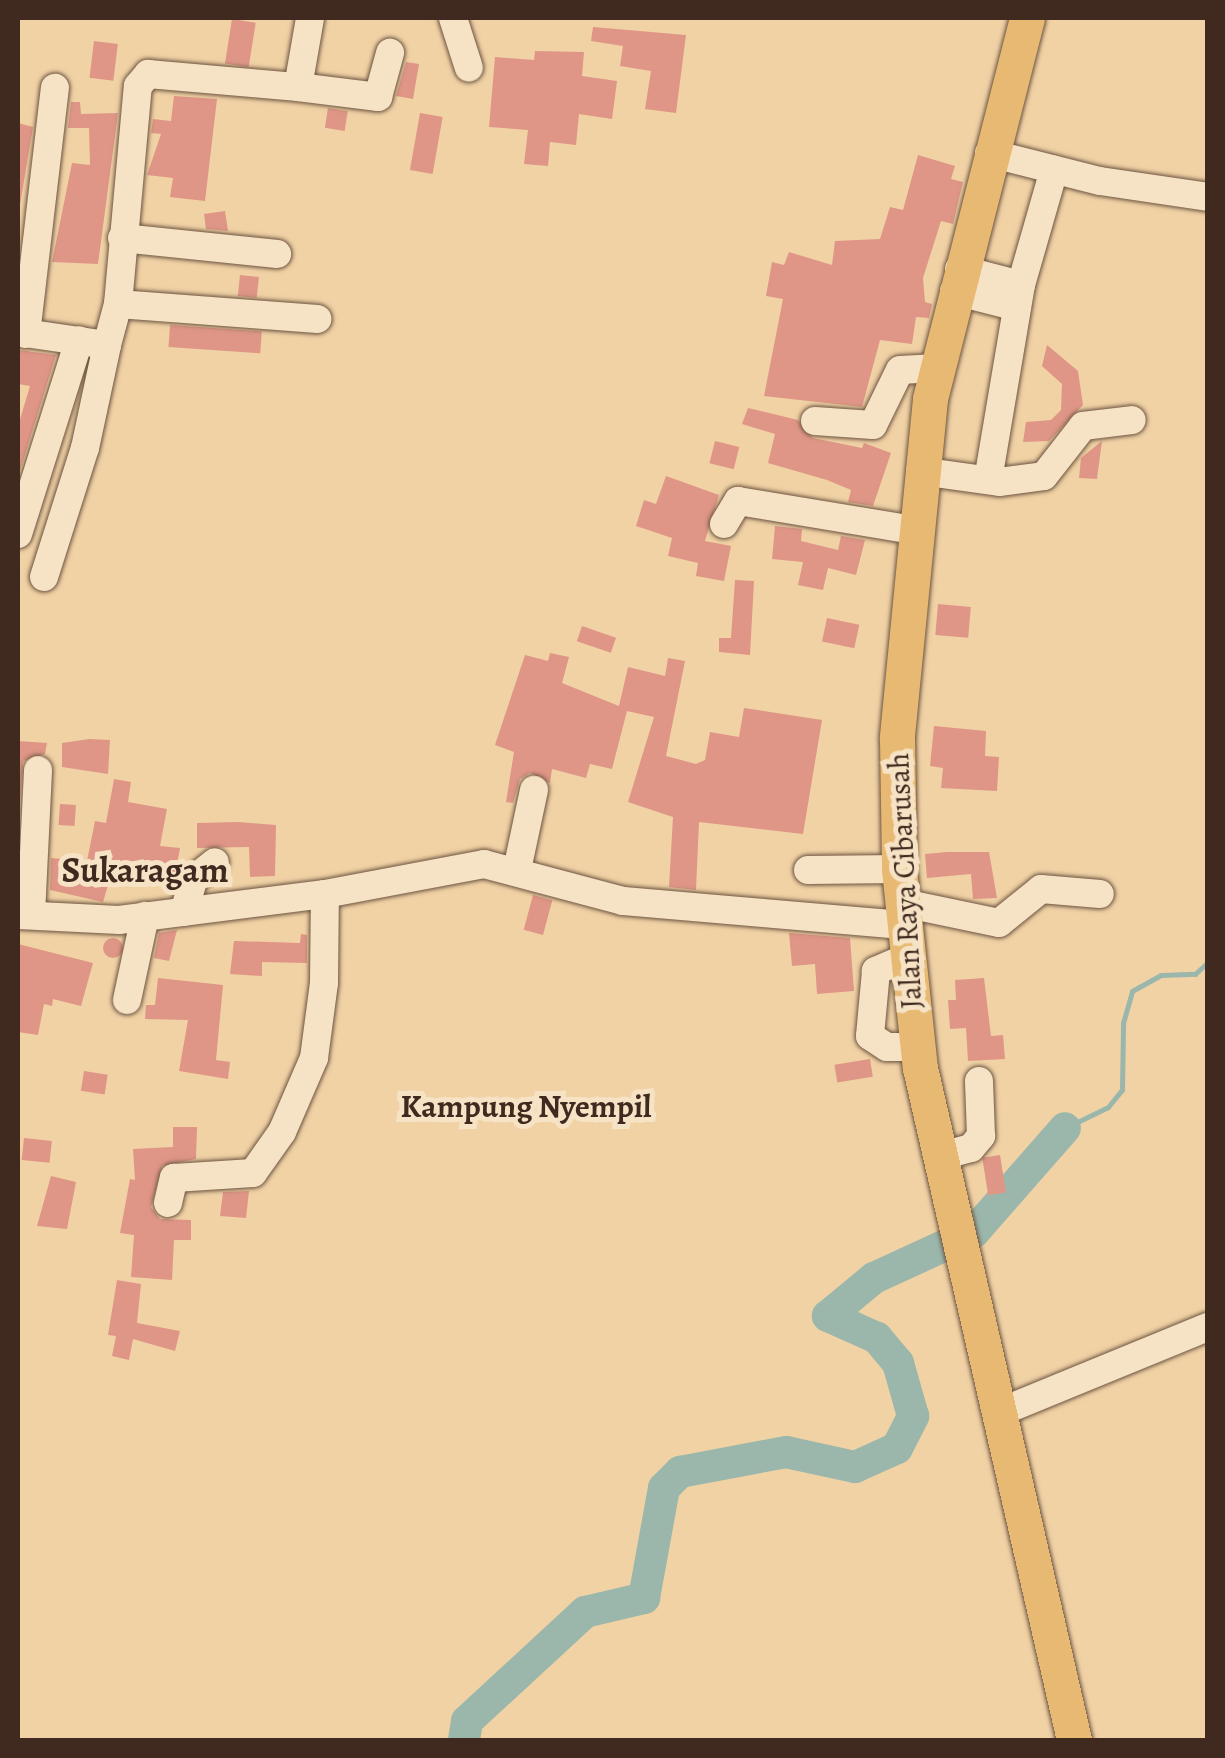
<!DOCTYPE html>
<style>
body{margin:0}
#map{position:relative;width:1225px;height:1758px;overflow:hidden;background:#f1d2a5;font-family:Alegreya,serif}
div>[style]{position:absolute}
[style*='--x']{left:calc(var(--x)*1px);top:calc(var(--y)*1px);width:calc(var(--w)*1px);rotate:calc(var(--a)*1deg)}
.stream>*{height:5px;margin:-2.5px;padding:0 2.5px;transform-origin:2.5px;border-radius:2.5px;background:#9bb7ab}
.river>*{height:32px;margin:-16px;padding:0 16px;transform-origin:16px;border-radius:16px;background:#9bb7ab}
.building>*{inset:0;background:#df9686;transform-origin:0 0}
.round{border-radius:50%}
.roads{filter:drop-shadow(0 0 2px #6c5441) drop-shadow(0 0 2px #6c5441)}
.minor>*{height:28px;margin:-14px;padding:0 14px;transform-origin:14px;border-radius:14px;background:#f6e2c4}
.major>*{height:35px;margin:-17.5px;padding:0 17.5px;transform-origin:17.5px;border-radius:17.5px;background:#e8b972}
span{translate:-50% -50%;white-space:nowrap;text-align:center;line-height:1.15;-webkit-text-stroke:10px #f6e2c4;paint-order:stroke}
.street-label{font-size:30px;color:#402a20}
.neighbourhood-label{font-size:32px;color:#402a20;font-weight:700}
.quarter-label{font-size:35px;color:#402a20;font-weight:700}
.frame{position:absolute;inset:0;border:20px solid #402a20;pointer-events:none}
</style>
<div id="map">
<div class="stream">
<div style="--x:1208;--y:892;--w:37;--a:90"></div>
<div style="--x:1065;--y:1128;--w:48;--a:-26"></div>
<div style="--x:1108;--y:1107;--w:22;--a:-51"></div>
<div style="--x:1122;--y:1090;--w:67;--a:-89.1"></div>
<div style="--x:1123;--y:1023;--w:33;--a:-74"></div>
<div style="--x:1132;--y:991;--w:33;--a:-29"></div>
<div style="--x:1161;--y:975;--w:34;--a:-2"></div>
<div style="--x:1195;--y:974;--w:18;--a:-43"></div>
</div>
<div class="river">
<div style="--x:464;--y:1740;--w:19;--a:-81"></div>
<div style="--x:467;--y:1721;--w:161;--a:-42.7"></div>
<div style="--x:585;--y:1612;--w:61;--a:-13.3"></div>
<div style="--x:644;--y:1598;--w:112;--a:-79.7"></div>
<div style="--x:664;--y:1488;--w:23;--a:-45"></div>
<div style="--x:680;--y:1472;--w:108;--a:-10.7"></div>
<div style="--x:786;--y:1452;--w:71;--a:12.3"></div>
<div style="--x:855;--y:1467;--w:46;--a:-24.3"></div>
<div style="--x:897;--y:1448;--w:36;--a:-63"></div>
<div style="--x:913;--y:1416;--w:55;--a:-105.8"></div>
<div style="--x:898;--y:1363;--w:33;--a:-130"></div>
<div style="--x:877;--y:1338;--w:54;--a:-155.8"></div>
<div style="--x:828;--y:1316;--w:60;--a:-39.6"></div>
<div style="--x:874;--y:1278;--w:110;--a:-24.7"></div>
<div style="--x:974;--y:1232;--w:138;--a:-48.8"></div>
</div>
<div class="building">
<div style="left:232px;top:19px;width:24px;height:45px;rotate:9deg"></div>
<div style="clip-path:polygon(593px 27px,686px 35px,676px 113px,645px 109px,651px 71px,620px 66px,623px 46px,591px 41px)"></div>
<div style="left:94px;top:41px;width:24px;height:37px;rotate:7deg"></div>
<div style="clip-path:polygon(535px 51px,584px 52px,582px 76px,617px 81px,612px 119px,579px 114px,576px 145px,550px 142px,548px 166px,524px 164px,528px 130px,489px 127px,495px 57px,534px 60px)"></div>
<div style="clip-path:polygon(406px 62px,419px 64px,413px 99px,396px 96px)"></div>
<div style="clip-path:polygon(174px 96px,217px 99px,205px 201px,170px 197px,173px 178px,147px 175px,161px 134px,151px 133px,153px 119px,171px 121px)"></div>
<div style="clip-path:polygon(71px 102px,80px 102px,81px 114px,118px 113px,98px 264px,52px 262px,72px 163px,90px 165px,89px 128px,68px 128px)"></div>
<div style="left:328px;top:108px;width:20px;height:20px;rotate:9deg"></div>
<div style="left:420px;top:113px;width:23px;height:58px;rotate:10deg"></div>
<div style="clip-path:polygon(18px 123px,33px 127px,20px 205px,18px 204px)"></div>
<div style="clip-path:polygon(918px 155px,955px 166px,951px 179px,963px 182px,953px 224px,941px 221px,923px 278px,925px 302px,932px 304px,929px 318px,916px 317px,912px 344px,880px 340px,862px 407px,764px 396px,783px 299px,766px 296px,772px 262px,784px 265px,789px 252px,832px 265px,835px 241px,880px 239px,890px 207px,903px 210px)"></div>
<div style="clip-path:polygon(225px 211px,228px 231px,206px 229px,204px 214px)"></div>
<div style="left:240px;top:275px;width:19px;height:21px;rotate:6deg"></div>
<div style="left:170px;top:325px;width:92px;height:22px;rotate:4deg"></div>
<div style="clip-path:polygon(1047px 345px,1078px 371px,1083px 405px,1049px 441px,1023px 442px,1026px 422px,1051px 420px,1061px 410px,1062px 384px,1042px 366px)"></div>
<div style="clip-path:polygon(18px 350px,56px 355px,18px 477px,18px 426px,30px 386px,18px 384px)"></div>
<div style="clip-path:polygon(748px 408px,798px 420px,813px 438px,862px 448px,864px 443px,891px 453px,873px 506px,848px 502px,851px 490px,827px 480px,768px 463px,775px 434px,742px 424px)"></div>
<div style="left:715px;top:441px;width:25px;height:23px;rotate:14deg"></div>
<div style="clip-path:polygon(1102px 441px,1097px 479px,1079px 478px,1081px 458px)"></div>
<div style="clip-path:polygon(666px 476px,719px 495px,705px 541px,731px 546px,724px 581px,696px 576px,698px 563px,668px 556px,672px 538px,636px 526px,644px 500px,656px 504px)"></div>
<div style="clip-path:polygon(775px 526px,802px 529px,801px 541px,838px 550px,841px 536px,865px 540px,856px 575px,828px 568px,823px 590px,798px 585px,803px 562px,772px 559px)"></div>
<div style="clip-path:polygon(735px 580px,754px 581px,750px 655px,719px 652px,719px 638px,731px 638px)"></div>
<div style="left:938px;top:604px;width:33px;height:31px;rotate:5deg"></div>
<div style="left:827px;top:618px;width:33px;height:24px;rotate:12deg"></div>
<div style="left:582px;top:626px;width:36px;height:16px;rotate:19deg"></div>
<div style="clip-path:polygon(550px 653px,569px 657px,562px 683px,619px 706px,628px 667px,665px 676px,668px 658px,685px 661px,666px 756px,696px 764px,705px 760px,710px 732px,739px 737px,744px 708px,822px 720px,803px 834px,699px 822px,696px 890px,669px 887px,673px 817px,628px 802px,654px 717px,627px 711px,612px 769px,590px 764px,586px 778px,552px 769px,550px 783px,530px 773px,520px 779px,513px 803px,506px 802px,514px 752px,495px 745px,525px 655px,548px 661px)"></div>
<div style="clip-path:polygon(934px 726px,986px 731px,985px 756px,999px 757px,997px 791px,941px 788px,943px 768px,930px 766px)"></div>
<div style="clip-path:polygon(89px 739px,110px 740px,108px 774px,62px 767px,62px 743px)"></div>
<div style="clip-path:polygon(18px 741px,47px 743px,45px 754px,23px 761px,18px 831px)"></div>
<div style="clip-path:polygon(114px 779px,131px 782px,128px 802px,167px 809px,160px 846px,180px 848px,173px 886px,111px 875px,103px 902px,50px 890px,51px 858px,87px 861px,95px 821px,106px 823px)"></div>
<div style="left:60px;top:804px;width:16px;height:21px;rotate:4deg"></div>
<div style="clip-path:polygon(238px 822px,276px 825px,275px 876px,250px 877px,249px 847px,197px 848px,197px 823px)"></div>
<div style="clip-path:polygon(947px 852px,989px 852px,997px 898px,973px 899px,971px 874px,927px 878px,925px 854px)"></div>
<div style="left:533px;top:895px;width:20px;height:36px;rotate:15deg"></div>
<div style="clip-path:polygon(177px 930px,169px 961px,154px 958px,159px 933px)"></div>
<div style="clip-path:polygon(789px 933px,850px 938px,854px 991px,817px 994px,815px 964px,792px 966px)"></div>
<div style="clip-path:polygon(301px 934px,307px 935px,307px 963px,262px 962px,262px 976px,230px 974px,234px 941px,300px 943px)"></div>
<div class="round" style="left:103px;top:938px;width:20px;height:20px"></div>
<div style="clip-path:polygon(18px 944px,93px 963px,81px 1006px,53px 999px,52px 1006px,44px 1004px,38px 1035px,18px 1032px)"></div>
<div style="clip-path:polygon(158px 978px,223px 985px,216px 1060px,230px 1062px,228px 1079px,179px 1071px,188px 1020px,145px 1019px,146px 1005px,155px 1005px)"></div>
<div style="clip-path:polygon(984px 978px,991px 1036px,1003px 1035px,1005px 1059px,968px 1061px,966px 1028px,950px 1029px,948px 1000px,956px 1000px,955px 980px)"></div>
<div style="left:870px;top:1059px;width:18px;height:36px;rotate:81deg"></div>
<div style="left:84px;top:1071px;width:24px;height:20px;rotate:9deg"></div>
<div style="clip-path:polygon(173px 1127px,197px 1127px,196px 1159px,162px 1166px,151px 1207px,160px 1219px,191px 1220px,191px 1240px,174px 1240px,172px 1280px,131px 1277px,134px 1235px,120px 1233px,130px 1179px,135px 1180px,133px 1149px,173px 1147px)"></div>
<div style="left:24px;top:1138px;width:28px;height:22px;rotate:6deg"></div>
<div style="left:1000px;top:1155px;width:38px;height:18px;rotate:81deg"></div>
<div style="clip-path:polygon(51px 1176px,76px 1182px,67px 1229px,37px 1226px)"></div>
<div style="clip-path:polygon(249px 1191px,246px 1218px,220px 1216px,223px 1192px)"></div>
<div style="clip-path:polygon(117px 1280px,141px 1284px,137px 1323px,180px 1331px,175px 1351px,133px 1339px,129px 1360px,112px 1356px,116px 1336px,108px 1335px)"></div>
</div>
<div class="roads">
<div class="minor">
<div style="--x:453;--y:18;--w:52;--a:72.3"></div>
<div style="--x:298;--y:87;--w:81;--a:7.1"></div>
<div style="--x:378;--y:97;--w:46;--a:-74.7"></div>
<div style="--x:989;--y:153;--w:114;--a:14.2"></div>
<div style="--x:1100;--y:181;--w:109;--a:8.4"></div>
<div style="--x:122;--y:238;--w:156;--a:5.9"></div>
<div style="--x:959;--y:269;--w:64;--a:14.5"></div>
<div style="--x:954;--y:291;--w:65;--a:14.3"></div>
<div style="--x:118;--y:304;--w:200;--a:4.3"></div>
<div style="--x:18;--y:332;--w:90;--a:8.3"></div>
<div style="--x:107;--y:345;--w:42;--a:-75"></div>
<div style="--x:118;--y:304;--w:219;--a:-84.8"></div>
<div style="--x:138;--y:86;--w:16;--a:-50"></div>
<div style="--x:148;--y:74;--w:151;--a:5"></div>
<div style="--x:298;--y:87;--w:70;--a:-80.1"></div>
<div style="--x:26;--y:334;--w:248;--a:-83.3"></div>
<div style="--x:815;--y:421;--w:58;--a:3.9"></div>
<div style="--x:873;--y:425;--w:61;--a:-63.9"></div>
<div style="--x:900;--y:370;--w:37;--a:-3"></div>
<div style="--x:920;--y:471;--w:80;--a:7.9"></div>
<div style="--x:999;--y:482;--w:45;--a:-7.6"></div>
<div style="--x:1044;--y:476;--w:63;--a:-52"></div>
<div style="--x:1083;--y:426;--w:49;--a:-7"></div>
<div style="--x:988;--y:480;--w:198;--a:-80.4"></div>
<div style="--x:1021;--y:285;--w:120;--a:-74"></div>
<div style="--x:724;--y:524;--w:27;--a:-59"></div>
<div style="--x:738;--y:501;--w:177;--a:9.4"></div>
<div style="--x:18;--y:534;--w:203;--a:-72.5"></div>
<div style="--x:44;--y:577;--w:135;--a:-72.4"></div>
<div style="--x:85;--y:448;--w:105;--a:-77.9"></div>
<div style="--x:517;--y:870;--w:82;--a:-78"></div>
<div style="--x:808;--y:870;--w:91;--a:-0.6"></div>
<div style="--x:903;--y:903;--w:98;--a:11.8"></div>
<div style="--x:999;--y:923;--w:54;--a:-39"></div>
<div style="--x:1041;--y:889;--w:59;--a:4.8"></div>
<div style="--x:184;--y:912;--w:33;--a:-74"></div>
<div style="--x:193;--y:880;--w:28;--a:-39"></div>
<div style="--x:31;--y:914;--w:144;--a:-87.2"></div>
<div style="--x:18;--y:915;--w:101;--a:2.8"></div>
<div style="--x:119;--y:920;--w:208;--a:-7.2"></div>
<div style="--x:325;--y:894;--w:162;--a:-10.7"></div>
<div style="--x:484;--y:864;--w:144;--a:14.9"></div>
<div style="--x:623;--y:901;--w:281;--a:4.9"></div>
<div style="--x:906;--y:958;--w:33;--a:157"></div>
<div style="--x:876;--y:971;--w:65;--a:95.3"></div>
<div style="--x:870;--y:1036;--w:20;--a:33"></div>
<div style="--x:887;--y:1047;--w:29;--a:0"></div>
<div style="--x:127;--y:1000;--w:86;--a:-77.9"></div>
<div style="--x:941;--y:1156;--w:31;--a:-15"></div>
<div style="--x:971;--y:1148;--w:16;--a:-50"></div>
<div style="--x:981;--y:1136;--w:55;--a:-92.1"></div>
<div style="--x:168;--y:1203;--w:26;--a:-77"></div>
<div style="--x:174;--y:1178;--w:79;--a:-3.6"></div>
<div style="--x:253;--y:1173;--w:50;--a:-54.7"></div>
<div style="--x:282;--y:1132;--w:81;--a:-66.6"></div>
<div style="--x:314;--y:1058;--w:76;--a:-82.4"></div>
<div style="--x:324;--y:983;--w:89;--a:-89.4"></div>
<div style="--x:998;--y:1413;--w:227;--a:-22.3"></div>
</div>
<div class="major">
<div style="--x:1027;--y:18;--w:393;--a:104.3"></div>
<div style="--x:930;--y:399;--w:341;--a:95.6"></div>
<div style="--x:897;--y:738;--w:131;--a:89.1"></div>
<div style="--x:899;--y:869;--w:200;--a:84"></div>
<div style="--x:920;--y:1068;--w:689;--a:77.09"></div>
</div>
</div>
<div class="street-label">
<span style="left:905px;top:881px;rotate:-93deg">Jalan Raya Cibarusah</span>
</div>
<div class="neighbourhood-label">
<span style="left:526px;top:1106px">Kampung Nyempil</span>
</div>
<div class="quarter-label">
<span style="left:145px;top:870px">Sukaragam</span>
</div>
<div class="frame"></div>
</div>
